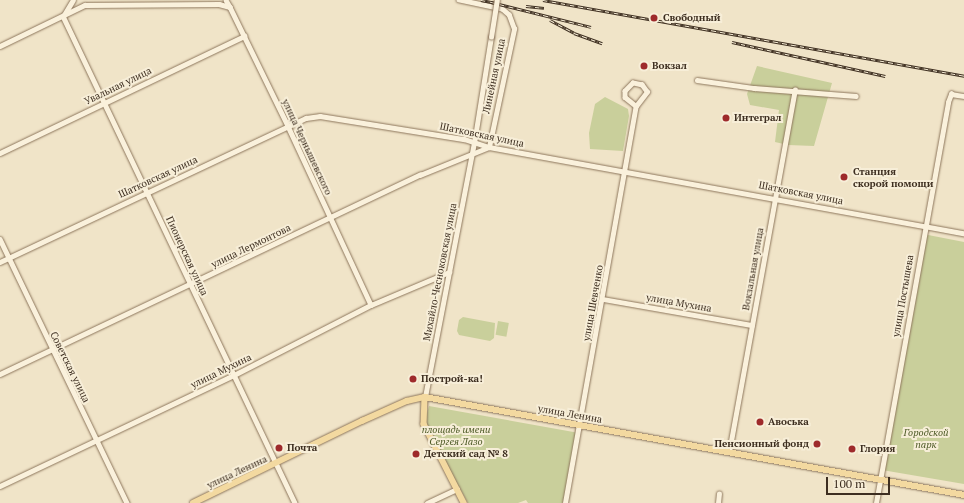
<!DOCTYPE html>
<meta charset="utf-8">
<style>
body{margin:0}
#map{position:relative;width:964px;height:503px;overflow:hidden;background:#f0e4c8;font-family:"PT Serif",serif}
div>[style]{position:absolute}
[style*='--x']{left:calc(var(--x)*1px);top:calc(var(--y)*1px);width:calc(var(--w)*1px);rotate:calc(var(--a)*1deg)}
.green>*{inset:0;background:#c9cf9b;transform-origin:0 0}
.roads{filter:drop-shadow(0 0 1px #8d765c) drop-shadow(0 0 1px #8d765c)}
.minor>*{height:4.5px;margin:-2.25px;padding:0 2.25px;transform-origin:2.25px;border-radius:2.25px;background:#faf1dc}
.major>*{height:5.5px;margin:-2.75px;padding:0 2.75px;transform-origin:2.75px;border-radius:2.75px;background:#f3d9a0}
.rail>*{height:3px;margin-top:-1.5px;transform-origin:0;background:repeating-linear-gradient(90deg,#f7eed8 0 4.5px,#3d2e20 0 9px);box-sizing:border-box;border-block:1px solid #3d2e20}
.bridges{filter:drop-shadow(0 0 1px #8d765c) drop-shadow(0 0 1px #8d765c)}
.minor-bridge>*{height:4.5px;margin:-2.25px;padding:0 2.25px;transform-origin:2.25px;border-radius:2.25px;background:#faf1dc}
.dots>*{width:11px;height:11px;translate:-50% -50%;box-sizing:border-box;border:2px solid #f7eed8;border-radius:50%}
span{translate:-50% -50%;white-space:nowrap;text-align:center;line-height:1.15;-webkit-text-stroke:4px #f7eed8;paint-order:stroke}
.poi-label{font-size:10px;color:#3d2e20;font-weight:700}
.left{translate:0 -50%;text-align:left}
.right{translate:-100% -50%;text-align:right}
.street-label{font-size:10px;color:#3d2e20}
.park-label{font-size:10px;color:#4d5a26;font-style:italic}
.scale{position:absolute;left:826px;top:477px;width:64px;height:18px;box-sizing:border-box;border:2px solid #3d2e20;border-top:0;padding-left:5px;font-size:12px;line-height:14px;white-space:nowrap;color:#3d2e20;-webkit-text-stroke:3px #f7eed8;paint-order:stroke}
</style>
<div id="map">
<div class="green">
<div style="clip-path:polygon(757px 66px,832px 83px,814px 146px,788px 145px,775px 142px,779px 110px,750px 105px,747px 94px)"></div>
<div style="clip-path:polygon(605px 97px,628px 109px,629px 116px,623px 151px,590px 149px,589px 133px,595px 104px)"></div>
<div style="clip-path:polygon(923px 234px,964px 242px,964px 484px,882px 470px)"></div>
<div style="clip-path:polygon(463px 317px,495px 323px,494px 338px,490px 341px,459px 335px,457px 331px,459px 320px)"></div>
<div style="left:498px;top:321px;width:11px;height:14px;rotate:10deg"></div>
<div style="clip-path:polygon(429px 406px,579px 433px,564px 503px,528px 503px,526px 500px,518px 503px,468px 503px,424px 424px)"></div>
</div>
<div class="roads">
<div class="minor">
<div style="--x:226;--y:0;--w:8;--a:60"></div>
<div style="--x:64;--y:15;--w:17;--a:-59"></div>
<div style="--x:63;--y:16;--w:539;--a:64.53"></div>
<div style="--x:0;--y:46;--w:94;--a:-25.8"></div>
<div style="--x:85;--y:5;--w:134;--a:-0.4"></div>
<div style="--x:219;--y:4;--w:11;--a:15"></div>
<div style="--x:230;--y:7;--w:132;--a:64"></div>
<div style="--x:288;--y:126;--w:197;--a:65.1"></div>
<div style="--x:697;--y:80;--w:58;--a:8"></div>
<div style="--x:754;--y:88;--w:102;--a:4.5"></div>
<div style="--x:0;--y:153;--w:271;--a:-25.6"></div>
<div style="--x:0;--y:239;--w:293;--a:64.3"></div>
<div style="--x:0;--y:262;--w:338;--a:-25.2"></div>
<div style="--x:306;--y:118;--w:14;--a:-8"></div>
<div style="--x:320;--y:116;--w:146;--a:9.1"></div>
<div style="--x:464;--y:139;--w:26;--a:18"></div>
<div style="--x:489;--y:147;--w:483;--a:10.3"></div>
<div style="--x:603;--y:299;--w:151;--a:9.9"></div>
<div style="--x:0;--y:374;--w:465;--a:-25.4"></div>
<div style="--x:420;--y:175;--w:74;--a:-22.1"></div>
<div style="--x:489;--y:147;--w:121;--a:-78"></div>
<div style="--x:514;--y:29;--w:15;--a:-110"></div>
<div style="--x:509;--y:15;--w:9;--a:-139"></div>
<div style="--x:502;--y:9;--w:44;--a:-168.2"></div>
<div style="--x:425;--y:397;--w:259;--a:-79.1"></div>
<div style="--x:474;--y:143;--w:107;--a:-80.9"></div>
<div style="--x:729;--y:452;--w:368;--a:-79.7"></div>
<div style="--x:0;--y:486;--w:259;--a:-25.4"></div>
<div style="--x:234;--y:375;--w:154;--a:-27.1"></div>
<div style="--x:371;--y:305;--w:85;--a:-22.9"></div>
<div style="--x:427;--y:503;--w:33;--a:-25"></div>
<div style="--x:565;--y:503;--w:403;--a:-79.9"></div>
<div style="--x:636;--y:106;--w:18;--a:-52"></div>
<div style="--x:647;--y:92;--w:9;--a:-126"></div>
<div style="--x:642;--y:85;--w:9;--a:-167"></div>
<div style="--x:633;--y:83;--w:11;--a:135"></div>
<div style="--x:625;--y:91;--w:6;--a:90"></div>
<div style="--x:625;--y:97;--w:14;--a:39"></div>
<div style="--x:718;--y:503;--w:9;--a:-84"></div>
<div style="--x:876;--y:503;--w:407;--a:-79.8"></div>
<div style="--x:948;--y:102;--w:9;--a:-69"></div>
<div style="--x:951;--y:94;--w:13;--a:9"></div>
</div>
<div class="major">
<div style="--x:425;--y:397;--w:27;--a:92"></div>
<div style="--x:424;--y:424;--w:89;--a:63.1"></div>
<div style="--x:193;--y:503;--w:188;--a:-25.9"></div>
<div style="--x:362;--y:421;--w:49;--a:-24"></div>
<div style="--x:407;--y:401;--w:18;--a:-13"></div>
<div style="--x:425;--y:397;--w:548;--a:10.3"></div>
</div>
</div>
<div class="rail">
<div style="--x:481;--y:0;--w:15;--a:11"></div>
<div style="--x:543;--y:0;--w:428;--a:10.2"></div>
<div style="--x:491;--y:2;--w:103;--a:14"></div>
<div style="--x:526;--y:6;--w:18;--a:6"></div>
<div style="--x:550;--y:20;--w:27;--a:28"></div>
<div style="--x:574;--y:33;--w:30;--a:20"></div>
<div style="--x:732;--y:42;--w:157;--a:12.5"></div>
</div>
<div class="bridges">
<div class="minor-bridge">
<div style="--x:491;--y:37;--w:37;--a:-81"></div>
</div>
</div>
<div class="dots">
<div style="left:654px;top:18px;background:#9e2a2b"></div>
<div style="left:644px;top:66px;background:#9e2a2b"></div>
<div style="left:726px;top:118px;background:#9e2a2b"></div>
<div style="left:844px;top:177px;background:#9e2a2b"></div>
<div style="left:413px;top:379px;background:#9e2a2b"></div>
<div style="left:760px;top:422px;background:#9e2a2b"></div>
<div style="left:817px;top:444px;background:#9e2a2b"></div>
<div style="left:279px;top:448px;background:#9e2a2b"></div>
<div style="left:852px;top:449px;background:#9e2a2b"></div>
<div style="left:416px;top:454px;background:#9e2a2b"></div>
</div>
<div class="poi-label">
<span class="left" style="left:663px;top:18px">Свободный</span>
<span class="left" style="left:652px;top:66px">Вокзал</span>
<span class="left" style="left:734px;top:118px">Интеграл</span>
<span class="left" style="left:853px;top:177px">Станция<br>скорой помощи</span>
<span class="left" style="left:421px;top:379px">Построй-ка!</span>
<span class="left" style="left:768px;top:422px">Авоська</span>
<span class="right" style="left:809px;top:444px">Пенсионный фонд</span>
<span class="left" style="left:287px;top:448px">Почта</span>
<span class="left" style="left:860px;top:449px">Глория</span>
<span class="left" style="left:424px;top:454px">Детский сад № 8</span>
</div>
<div class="street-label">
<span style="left:494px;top:76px;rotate:-78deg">Линейная улица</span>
<span style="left:118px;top:86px;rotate:-26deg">Увальная улица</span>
<span style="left:482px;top:135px;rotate:12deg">Шатковская улица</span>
<span style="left:307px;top:147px;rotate:65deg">улица Чернышевского</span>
<span style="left:158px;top:177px;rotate:-25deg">Шатковская улица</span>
<span style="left:801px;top:193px;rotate:11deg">Шатковская улица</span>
<span style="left:251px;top:246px;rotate:-26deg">улица Лермонтова</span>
<span style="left:187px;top:256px;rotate:65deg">Пионерская улица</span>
<span style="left:753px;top:269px;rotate:-80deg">Вокзальная улица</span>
<span style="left:440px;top:272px;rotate:-79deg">Михайло-Чесноковская улица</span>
<span style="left:903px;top:296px;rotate:-80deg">улица Постышева</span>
<span style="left:593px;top:303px;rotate:-80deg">улица Шевченко</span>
<span style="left:679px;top:303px;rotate:10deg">улица Мухина</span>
<span style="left:70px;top:367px;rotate:64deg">Советская улица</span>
<span style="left:221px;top:371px;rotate:-26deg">улица Мухина</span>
<span style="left:570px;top:414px;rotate:10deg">улица Ленина</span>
<span style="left:237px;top:472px;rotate:-25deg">улица Ленина</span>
</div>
<div class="park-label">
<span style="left:456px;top:435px">площадь имени<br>Сергея Лазо</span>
<span style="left:926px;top:438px">Городской<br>парк</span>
</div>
<div class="scale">100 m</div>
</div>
